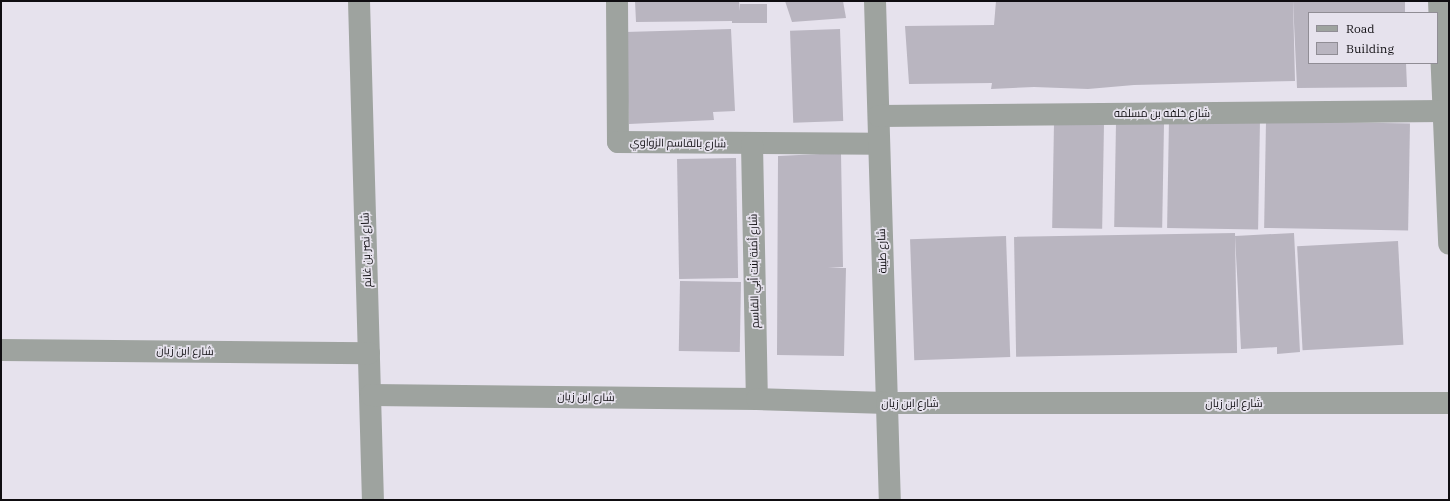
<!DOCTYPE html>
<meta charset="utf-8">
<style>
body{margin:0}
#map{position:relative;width:1450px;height:501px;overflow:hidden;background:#e6e2ed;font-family:"IBM Plex Serif",Cairo,serif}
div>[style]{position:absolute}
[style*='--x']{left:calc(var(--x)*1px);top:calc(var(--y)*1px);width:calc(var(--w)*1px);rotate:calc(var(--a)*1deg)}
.building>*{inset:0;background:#b9b5c0;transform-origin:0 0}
.minor>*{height:22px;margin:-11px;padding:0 11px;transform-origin:11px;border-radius:11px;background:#9ea39f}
span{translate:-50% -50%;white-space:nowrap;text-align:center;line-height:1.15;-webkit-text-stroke:3.5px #e6e2ed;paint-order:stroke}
.street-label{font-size:11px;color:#0f0d11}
.frame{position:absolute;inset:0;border:2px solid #0f0d11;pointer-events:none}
.legend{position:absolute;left:1308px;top:12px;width:130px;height:52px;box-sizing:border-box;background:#e6e2ed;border:1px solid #908d95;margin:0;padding:5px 7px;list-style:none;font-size:12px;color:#0f0d11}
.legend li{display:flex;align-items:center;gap:8px;height:20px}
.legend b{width:20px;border:1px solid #908d95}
</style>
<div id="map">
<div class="building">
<div style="clip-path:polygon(635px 1px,739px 1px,740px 11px,740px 4px,767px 4px,767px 23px,732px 23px,732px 21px,636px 22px)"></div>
<div style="clip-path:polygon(785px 1px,843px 1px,846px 18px,792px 22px)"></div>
<div style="clip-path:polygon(996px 1px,1293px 1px,1295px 81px,1134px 85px,1088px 89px,1034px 87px,991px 89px,992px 83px,909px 84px,905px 26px,994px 25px)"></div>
<div style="clip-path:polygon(1293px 1px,1405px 1px,1405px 13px,1309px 13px,1309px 63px,1406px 63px,1407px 87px,1297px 88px)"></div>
<div style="clip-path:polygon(731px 29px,735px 111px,713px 112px,714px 120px,629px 124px,625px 32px)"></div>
<div style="left:840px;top:29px;width:92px;height:50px;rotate:88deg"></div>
<div style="left:1169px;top:119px;width:91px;height:109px;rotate:1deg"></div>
<div style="left:1266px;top:121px;width:144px;height:107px;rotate:1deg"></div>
<div style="left:1054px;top:123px;width:50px;height:105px;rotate:1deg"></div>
<div style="left:1116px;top:123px;width:48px;height:104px;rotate:1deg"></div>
<div style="clip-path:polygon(841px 153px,843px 267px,828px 268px,846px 268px,844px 356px,777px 355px,778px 156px)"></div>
<div style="left:736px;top:158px;width:120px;height:59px;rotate:89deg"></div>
<div style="left:1235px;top:233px;width:120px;height:221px;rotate:89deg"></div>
<div style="clip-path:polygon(1294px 233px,1300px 352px,1277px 354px,1277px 347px,1241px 349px,1235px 236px)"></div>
<div style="left:1006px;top:236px;width:121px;height:96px;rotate:88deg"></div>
<div style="left:1398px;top:241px;width:104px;height:101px;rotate:87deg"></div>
<div style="left:680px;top:281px;width:61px;height:70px;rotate:1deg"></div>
</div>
<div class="minor">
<div style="--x:359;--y:1;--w:499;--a:88.4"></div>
<div style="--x:617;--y:1;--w:141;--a:89.6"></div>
<div style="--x:618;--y:142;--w:261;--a:0.4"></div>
<div style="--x:875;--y:1;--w:499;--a:88.3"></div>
<div style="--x:1439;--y:1;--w:243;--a:87.6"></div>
<div style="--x:879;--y:116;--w:565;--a:-0.51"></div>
<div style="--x:752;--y:144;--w:255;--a:88.9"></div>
<div style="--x:1;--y:350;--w:368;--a:0.5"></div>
<div style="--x:371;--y:395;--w:386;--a:0.6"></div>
<div style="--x:757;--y:399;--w:130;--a:1.8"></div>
<div style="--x:887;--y:403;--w:562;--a:0"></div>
</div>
<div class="street-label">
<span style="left:1162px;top:113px">شارع خلفه بن مسلمه</span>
<span style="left:678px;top:143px;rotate:1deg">شارع بالقاسم الزواوي</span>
<span style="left:366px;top:250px;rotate:-92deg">شارع نصر بن غانم</span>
<span style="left:882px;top:251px;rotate:-92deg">شارع طيبة</span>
<span style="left:754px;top:271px;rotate:-91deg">شارع أمنة بنت أبي القاسم</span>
<span style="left:185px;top:351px;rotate:1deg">شارع ابن زيان</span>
<span style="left:586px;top:397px;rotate:1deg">شارع ابن زيان</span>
<span style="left:910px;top:403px">شارع ابن زيان</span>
<span style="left:1234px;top:403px">شارع ابن زيان</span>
</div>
<div class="frame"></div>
<ul class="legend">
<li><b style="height:5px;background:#9ea39f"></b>Road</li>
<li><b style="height:11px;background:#b9b5c0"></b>Building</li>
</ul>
</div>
